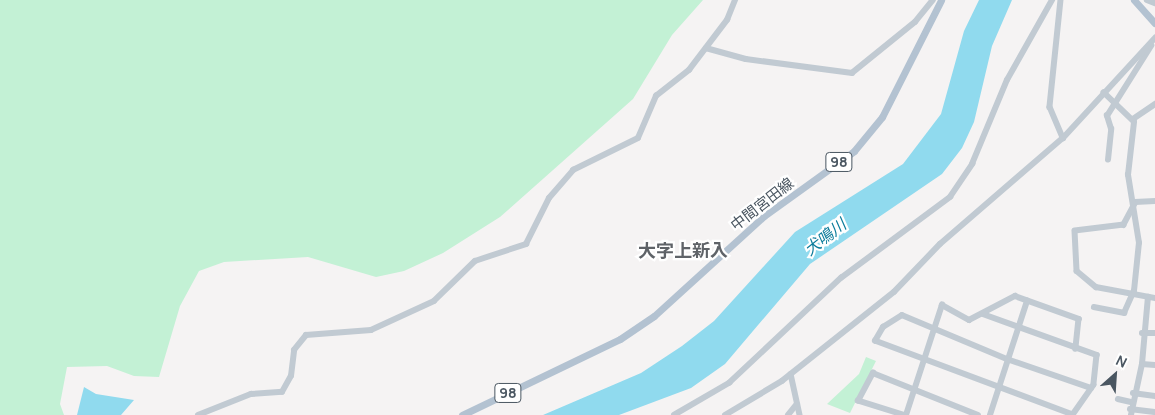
<!DOCTYPE html>
<meta charset="utf-8">
<style>
body{margin:0}
#map{position:relative;width:1155px;height:415px;overflow:hidden;background:#f5f3f3;font-family:Manrope,"Noto Sans JP",sans-serif}
div>[style]{position:absolute}
[style*='--x']{left:calc(var(--x)*1px);top:calc(var(--y)*1px);width:calc(var(--w)*1px);rotate:calc(var(--a)*1deg)}
.green>*{inset:0;background:#c3f1d5}
.water>*{inset:0;background:#90daee}
.minor>*{height:5.5px;margin:-2.75px;padding:0 2.75px;transform-origin:2.75px;border-radius:2.75px;background:#c1cad2}
.major>*{height:7px;margin:-3.5px;padding:0 3.5px;transform-origin:3.5px;border-radius:3.5px;background:#b3c2d1}
span{translate:-50% -50%;white-space:nowrap;text-align:center;line-height:1.15;-webkit-text-stroke:4.5px #fff;paint-order:stroke}
.shield-label span{padding:1px 4px;background:#fff;border:1px solid;border-radius:4px;-webkit-text-stroke-width:0}
.shield-label{font-size:14px;color:#4a5661;font-weight:700}
.street-label{font-size:15px;color:#4a5661}
.water-label{font-size:16px;color:#0c7c9b;font-style:italic}
.quarter-label{font-size:18px;color:#5f6368;font-weight:700}
.north{position:absolute;left:1090px;top:350px;width:50px;height:50px;-webkit-text-stroke:4px #fff;paint-order:stroke;rotate:26deg;font-size:14px;font-weight:700;line-height:20px;text-align:center;color:#4a5661}
.north::after{content:'';display:block;margin:auto;width:18px;height:22px;background:#4a5661;clip-path:polygon(50% 0,100% 100%,50% 72%,0 100%)}
</style>
<div id="map">
<div class="green">
<div style="clip-path:polygon(0 0,703px 0,672px 35px,633px 99px,500px 217px,443px 253px,404px 271px,376px 277px,308px 257px,224px 262px,199px 271px,180px 306px,159px 377px,134px 376px,107px 366px,67px 367px,60px 404px,64px 415px,0 415px)"></div>
<div style="clip-path:polygon(866px 357px,876px 361px,850px 413px,827px 404px,859px 374px)"></div>
</div>
<div class="water">
<div style="clip-path:polygon(979px 0,1012px 0,992px 46px,974px 122px,962px 148px,942px 174px,810px 264px,725px 364px,691px 388px,619px 415px,543px 415px,641px 373px,682px 346px,714px 321px,795px 232px,903px 164px,941px 114px,964px 31px)"></div>
<div style="clip-path:polygon(84px 387px,96px 394px,134px 400px,121px 415px,77px 415px)"></div>
</div>
<div class="minor">
<div style="--x:1061;--y:0;--w:108;--a:95.9"></div>
<div style="--x:1050;--y:107;--w:34;--a:67"></div>
<div style="--x:1147;--y:0;--w:9;--a:21"></div>
<div style="--x:706;--y:48;--w:41;--a:15.4"></div>
<div style="--x:746;--y:59;--w:107;--a:7.5"></div>
<div style="--x:852;--y:73;--w:81;--a:-39"></div>
<div style="--x:915;--y:22;--w:28;--a:-51"></div>
<div style="--x:1133;--y:119;--w:27;--a:-34"></div>
<div style="--x:1108;--y:160;--w:31;--a:-84"></div>
<div style="--x:1111;--y:129;--w:14;--a:-107"></div>
<div style="--x:1107;--y:116;--w:83;--a:-57.8"></div>
<div style="--x:1135;--y:202;--w:20;--a:-3"></div>
<div style="--x:1135;--y:204;--w:24;--a:118"></div>
<div style="--x:1124;--y:225;--w:49;--a:173"></div>
<div style="--x:1075;--y:231;--w:40;--a:87.1"></div>
<div style="--x:1077;--y:271;--w:25;--a:40"></div>
<div style="--x:1096;--y:287;--w:60;--a:10.6"></div>
<div style="--x:1094;--y:307;--w:31;--a:11"></div>
<div style="--x:1124;--y:313;--w:24;--a:-66"></div>
<div style="--x:1134;--y:291;--w:48;--a:-84.1"></div>
<div style="--x:1139;--y:243;--w:69;--a:-99.2"></div>
<div style="--x:1128;--y:175;--w:53;--a:-83.5"></div>
<div style="--x:1134;--y:122;--w:42;--a:-136"></div>
<div style="--x:983;--y:314;--w:121;--a:19.8"></div>
<div style="--x:1097;--y:355;--w:30;--a:96"></div>
<div style="--x:1094;--y:385;--w:37;--a:125"></div>
<div style="--x:1073;--y:415;--w:211;--a:-159.5"></div>
<div style="--x:875;--y:341;--w:16;--a:-60"></div>
<div style="--x:883;--y:327;--w:22;--a:-32"></div>
<div style="--x:902;--y:315;--w:114;--a:22.7"></div>
<div style="--x:1007;--y:359;--w:89;--a:19"></div>
<div style="--x:1142;--y:333;--w:13;--a:0"></div>
<div style="--x:1142;--y:364;--w:13;--a:4"></div>
<div style="--x:791;--y:374;--w:42;--a:77.6"></div>
<div style="--x:1133;--y:393;--w:22;--a:8"></div>
<div style="--x:1118;--y:399;--w:13;--a:13"></div>
<div style="--x:1130;--y:409;--w:25;--a:7"></div>
<div style="--x:198;--y:415;--w:57;--a:-21.6"></div>
<div style="--x:251;--y:394;--w:31;--a:-4"></div>
<div style="--x:282;--y:392;--w:18;--a:-61"></div>
<div style="--x:291;--y:376;--w:26;--a:-83"></div>
<div style="--x:294;--y:350;--w:19;--a:-51"></div>
<div style="--x:306;--y:335;--w:65;--a:-4.4"></div>
<div style="--x:371;--y:330;--w:69;--a:-24.7"></div>
<div style="--x:434;--y:301;--w:57;--a:-44.3"></div>
<div style="--x:475;--y:261;--w:54;--a:-18.4"></div>
<div style="--x:526;--y:244;--w:51;--a:-63.4"></div>
<div style="--x:549;--y:198;--w:37;--a:-49"></div>
<div style="--x:573;--y:170;--w:72;--a:-26.2"></div>
<div style="--x:638;--y:138;--w:46;--a:-66.8"></div>
<div style="--x:656;--y:96;--w:42;--a:-38.2"></div>
<div style="--x:689;--y:70;--w:63;--a:-52.8"></div>
<div style="--x:727;--y:20;--w:22;--a:-68"></div>
<div style="--x:674;--y:415;--w:64;--a:-30.2"></div>
<div style="--x:729;--y:383;--w:154;--a:-43.2"></div>
<div style="--x:841;--y:278;--w:136;--a:-36.6"></div>
<div style="--x:950;--y:197;--w:40;--a:-56"></div>
<div style="--x:972;--y:164;--w:91;--a:-67.4"></div>
<div style="--x:1007;--y:80;--w:92;--a:-60.6"></div>
<div style="--x:725;--y:415;--w:66;--a:-30.8"></div>
<div style="--x:782;--y:381;--w:143;--a:-38.5"></div>
<div style="--x:894;--y:292;--w:66;--a:-46.2"></div>
<div style="--x:940;--y:244;--w:162;--a:-40.8"></div>
<div style="--x:1063;--y:138;--w:136;--a:-47.4"></div>
<div style="--x:788;--y:415;--w:14;--a:-51"></div>
<div style="--x:903;--y:415;--w:47;--a:-162.7"></div>
<div style="--x:858;--y:401;--w:32;--a:-62"></div>
<div style="--x:873;--y:373;--w:113;--a:21.8"></div>
<div style="--x:906;--y:415;--w:116;--a:-71.9"></div>
<div style="--x:942;--y:305;--w:31;--a:29"></div>
<div style="--x:969;--y:320;--w:52;--a:-27.6"></div>
<div style="--x:1015;--y:296;--w:68;--a:19.8"></div>
<div style="--x:1079;--y:319;--w:30;--a:96"></div>
<div style="--x:990;--y:415;--w:120;--a:-72"></div>
<div style="--x:1131;--y:415;--w:52;--a:-77.8"></div>
<div style="--x:1142;--y:364;--w:67;--a:-84.9"></div>
</div>
<div class="major">
<div style="--x:1134;--y:0;--w:31;--a:48"></div>
<div style="--x:462;--y:415;--w:175;--a:-25.7"></div>
<div style="--x:620;--y:339;--w:41;--a:-34.1"></div>
<div style="--x:654;--y:316;--w:149;--a:-42.3"></div>
<div style="--x:764;--y:216;--w:111;--a:-35.8"></div>
<div style="--x:854;--y:151;--w:44;--a:-50.5"></div>
<div style="--x:882;--y:117;--w:131;--a:-63.2"></div>
</div>
<div class="shield-label">
<span style="left:839px;top:162px">98</span>
<span style="left:508px;top:393px">98</span>
</div>
<div class="street-label">
<span style="left:762px;top:204px;rotate:-38deg">中間宮田線</span>
</div>
<div class="water-label">
<span style="left:825px;top:237px;rotate:-38deg">犬鳴川</span>
</div>
<div class="quarter-label">
<span style="left:683px;top:250px">大字上新入</span>
</div>
<div class="north">N</div>
</div>
